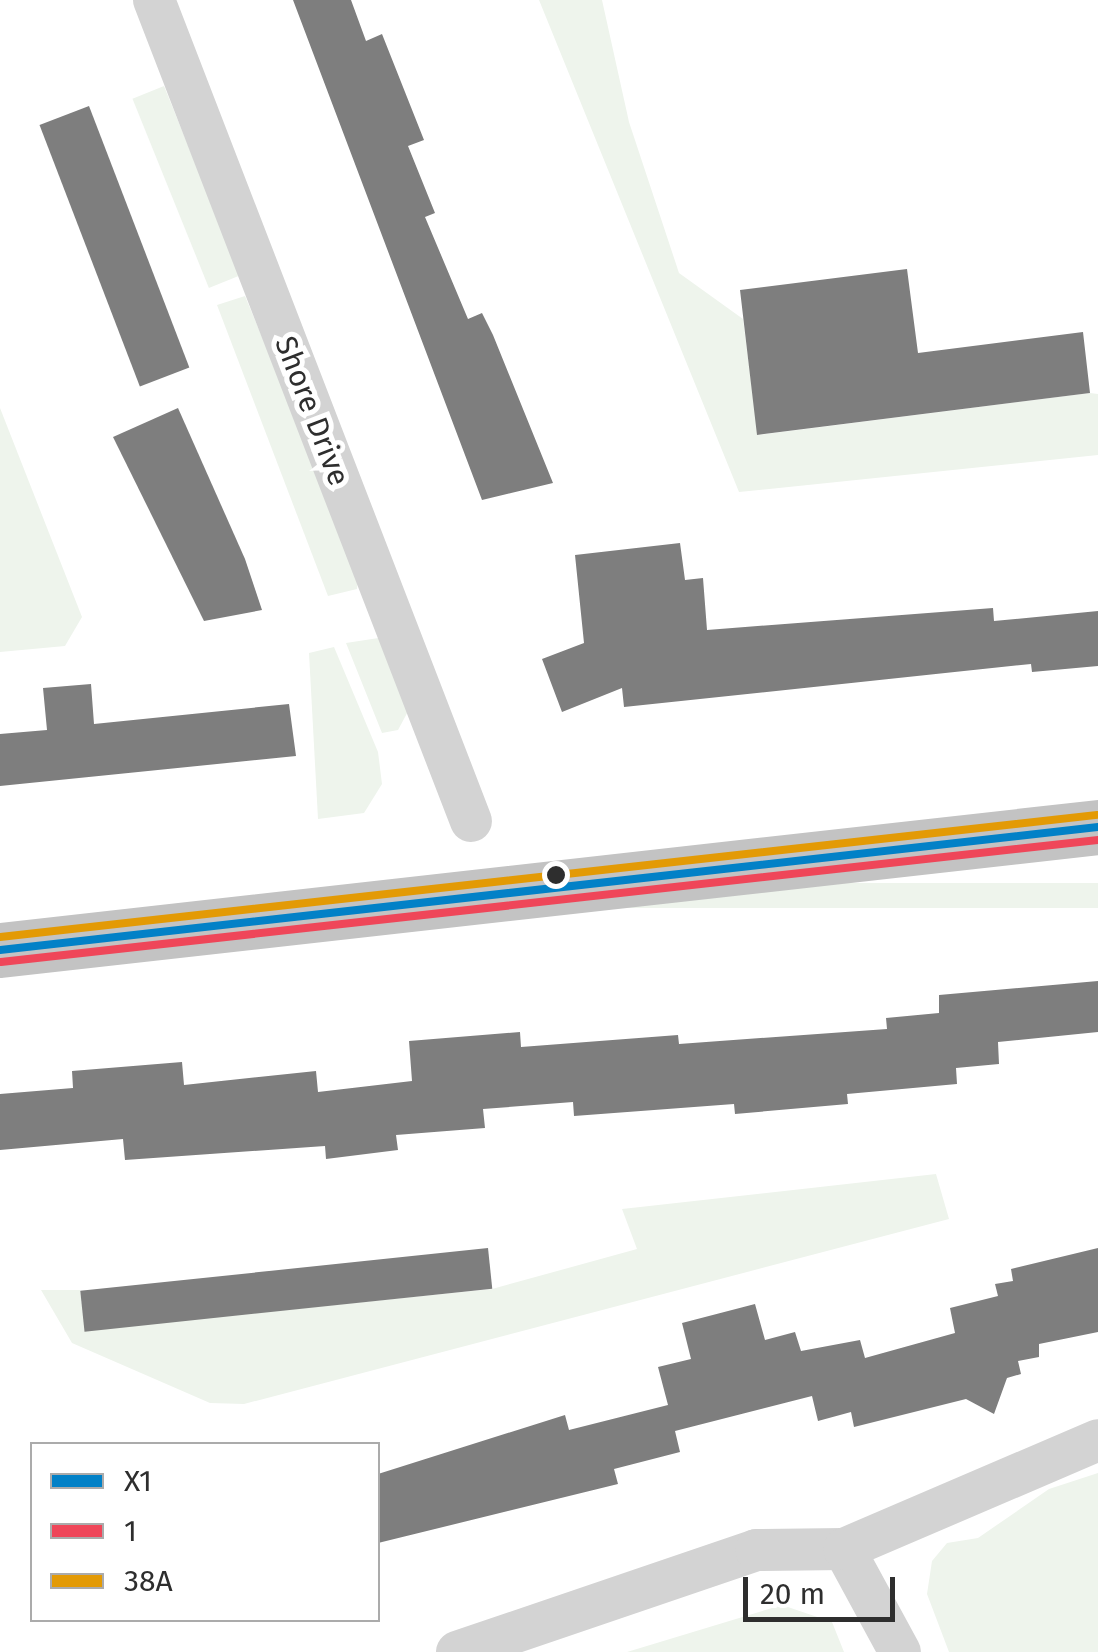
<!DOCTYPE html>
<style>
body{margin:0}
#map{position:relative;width:1098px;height:1652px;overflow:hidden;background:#fff;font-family:"Fira Sans",sans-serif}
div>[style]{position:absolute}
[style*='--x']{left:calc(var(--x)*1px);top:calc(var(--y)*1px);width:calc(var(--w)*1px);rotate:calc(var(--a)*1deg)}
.green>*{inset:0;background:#eef4ec;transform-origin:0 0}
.building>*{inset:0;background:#7e7e7e;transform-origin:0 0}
.minor>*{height:42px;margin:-21px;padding:0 21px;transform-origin:21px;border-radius:21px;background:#d3d3d3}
.trunk>*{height:55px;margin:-27.5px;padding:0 27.5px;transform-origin:27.5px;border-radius:27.5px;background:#c3c3c3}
.bus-1>*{height:8px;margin:-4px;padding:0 4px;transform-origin:4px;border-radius:4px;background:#0281c7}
.bus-2>*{height:8px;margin:-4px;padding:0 4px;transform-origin:4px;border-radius:4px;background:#ef4659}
.bus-3>*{height:8px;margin:-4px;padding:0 4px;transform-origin:4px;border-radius:4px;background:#e39a05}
.dots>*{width:28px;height:28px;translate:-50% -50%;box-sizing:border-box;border:5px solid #fff;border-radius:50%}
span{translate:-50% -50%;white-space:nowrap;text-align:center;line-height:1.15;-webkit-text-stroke:10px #fff;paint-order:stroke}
.street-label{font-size:30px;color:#2e2e2e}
.legend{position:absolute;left:30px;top:1442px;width:350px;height:180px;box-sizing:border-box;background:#fff;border:2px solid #ababab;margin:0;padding:12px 18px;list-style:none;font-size:30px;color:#2e2e2e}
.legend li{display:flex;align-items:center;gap:20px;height:50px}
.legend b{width:50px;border:2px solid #ababab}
.scale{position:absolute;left:743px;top:1577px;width:152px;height:45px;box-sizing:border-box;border:5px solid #2e2e2e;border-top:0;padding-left:12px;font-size:30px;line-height:35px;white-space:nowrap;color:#2e2e2e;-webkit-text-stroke:8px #fff;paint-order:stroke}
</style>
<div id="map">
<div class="green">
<div style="clip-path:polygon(539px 0,602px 0,629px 122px,679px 273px,743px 319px,758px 435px,1090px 393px,1098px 394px,1098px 455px,739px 492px)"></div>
<div style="left:164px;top:86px;width:204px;height:34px;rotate:68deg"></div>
<div style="clip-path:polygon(245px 296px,359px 570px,357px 589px,328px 596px,217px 305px)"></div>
<div style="clip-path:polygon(0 408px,82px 617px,65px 646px,0 652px)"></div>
<div style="clip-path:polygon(385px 637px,412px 704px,398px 730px,382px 733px,346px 643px)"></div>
<div style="clip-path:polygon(334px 647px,378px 752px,382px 784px,364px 813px,318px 819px,309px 653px)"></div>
<div style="left:1098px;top:883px;width:25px;height:584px;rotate:90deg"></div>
<div style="clip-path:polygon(936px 1174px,949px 1219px,244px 1404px,210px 1403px,72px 1343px,41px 1290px,80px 1290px,85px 1330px,492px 1289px,637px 1249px,622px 1209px)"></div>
<div style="clip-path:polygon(1098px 1473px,1098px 1652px,949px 1652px,927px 1594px,932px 1561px,947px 1543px,978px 1538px,1049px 1489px)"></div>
<div style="clip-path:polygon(782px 1605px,832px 1622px,844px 1652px,627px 1652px)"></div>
</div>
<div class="building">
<div style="clip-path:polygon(293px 0,351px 0,366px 41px,382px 34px,424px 140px,408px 146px,435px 213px,425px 217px,468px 319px,482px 313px,493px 335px,553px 483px,482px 500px)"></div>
<div style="left:89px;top:106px;width:280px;height:53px;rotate:69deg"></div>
<div style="clip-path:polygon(907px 269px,918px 353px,1083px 332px,1090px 393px,757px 435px,740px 290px)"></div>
<div style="clip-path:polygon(178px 408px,245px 559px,262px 610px,204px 621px,113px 437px)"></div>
<div style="clip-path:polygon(680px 543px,685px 580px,703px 578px,707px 630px,993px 608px,994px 621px,1098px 611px,1098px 666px,1032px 672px,1031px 664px,624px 707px,622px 688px,562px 712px,542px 659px,584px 643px,575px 555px)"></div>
<div style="clip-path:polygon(91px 684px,94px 724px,289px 704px,296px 756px,0 786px,0 734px,47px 730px,43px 688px)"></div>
<div style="clip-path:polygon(1098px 981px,1098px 1032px,998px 1042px,999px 1064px,956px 1068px,957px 1084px,847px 1094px,848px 1104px,735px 1114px,734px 1104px,574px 1116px,573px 1102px,483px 1109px,485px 1128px,396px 1135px,398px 1150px,326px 1159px,325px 1146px,125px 1160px,123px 1139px,0 1150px,0 1094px,73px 1088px,72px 1071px,182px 1062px,184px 1085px,316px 1071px,318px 1092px,412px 1081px,409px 1041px,520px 1032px,521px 1047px,678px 1035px,679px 1044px,887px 1029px,886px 1018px,939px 1013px,939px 995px)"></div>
<div style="left:488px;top:1248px;width:41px;height:410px;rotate:84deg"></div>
<div style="clip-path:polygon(1098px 1248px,1098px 1332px,1039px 1344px,1039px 1357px,1018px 1361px,1021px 1374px,1007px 1378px,994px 1414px,966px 1399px,854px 1427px,851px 1412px,818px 1421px,812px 1396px,675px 1431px,680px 1452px,614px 1469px,618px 1484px,378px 1543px,378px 1474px,565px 1415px,569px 1430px,668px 1405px,658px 1367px,691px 1359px,682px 1323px,755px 1304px,765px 1340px,795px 1332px,801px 1351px,860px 1340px,865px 1358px,955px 1333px,950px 1308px,998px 1296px,995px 1284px,1013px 1281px,1011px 1269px)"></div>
</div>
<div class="minor">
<div style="--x:154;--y:0;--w:880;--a:68.89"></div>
<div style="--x:844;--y:1549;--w:117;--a:61.5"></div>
<div style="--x:457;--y:1652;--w:316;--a:-18.8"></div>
<div style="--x:756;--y:1550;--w:88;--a:-0.7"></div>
<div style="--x:844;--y:1549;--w:276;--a:-23.2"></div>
</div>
<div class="trunk">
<div style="--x:0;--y:950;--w:1105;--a:-6.39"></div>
</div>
<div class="bus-1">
<div style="--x:0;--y:950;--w:1105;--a:-6.39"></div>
</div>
<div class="bus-2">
<div style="--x:1;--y:962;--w:1104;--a:-6.35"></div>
</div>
<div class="bus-3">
<div style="--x:0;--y:937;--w:1104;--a:-6.35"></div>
</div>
<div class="dots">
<div style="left:556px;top:875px;background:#2e2e2e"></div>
</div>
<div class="street-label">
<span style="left:312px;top:411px;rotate:69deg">Shore Drive</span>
</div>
<ul class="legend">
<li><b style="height:12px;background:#0281c7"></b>X1</li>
<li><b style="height:12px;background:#ef4659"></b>1</li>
<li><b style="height:12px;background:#e39a05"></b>38A</li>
</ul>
<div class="scale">20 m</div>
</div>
